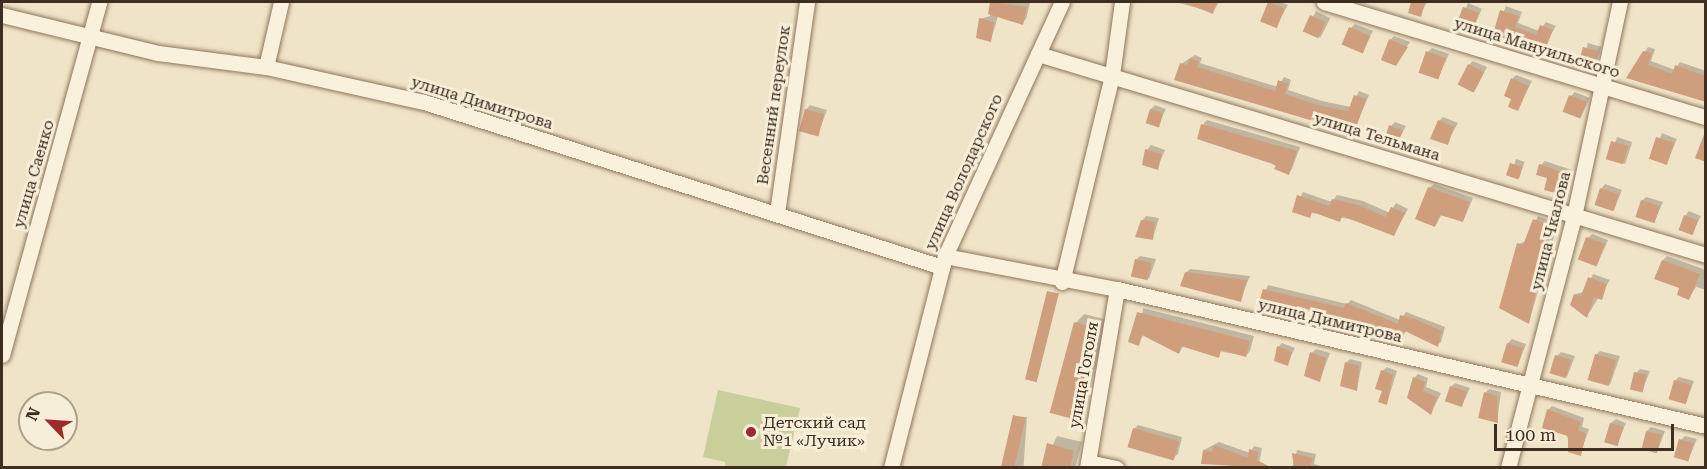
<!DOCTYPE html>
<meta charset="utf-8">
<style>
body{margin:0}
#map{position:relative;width:1707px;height:469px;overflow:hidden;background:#f0e4c8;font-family:"Roboto Serif",serif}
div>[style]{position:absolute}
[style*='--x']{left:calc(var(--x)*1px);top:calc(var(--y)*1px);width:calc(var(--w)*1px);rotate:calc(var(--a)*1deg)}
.green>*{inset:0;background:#c9cf9b}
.shadow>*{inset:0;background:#0003;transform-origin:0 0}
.building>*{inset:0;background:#cf9f7d;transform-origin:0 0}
.roads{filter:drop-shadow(0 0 2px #8d765c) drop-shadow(0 0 2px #8d765c)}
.minor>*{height:15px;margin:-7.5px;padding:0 7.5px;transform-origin:7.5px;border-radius:7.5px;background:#faf1dc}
.dots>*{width:16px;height:16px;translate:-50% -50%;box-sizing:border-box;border:3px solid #f7eed8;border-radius:50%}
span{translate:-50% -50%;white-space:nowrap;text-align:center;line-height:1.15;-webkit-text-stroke:6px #f7eed8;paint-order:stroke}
.street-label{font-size:16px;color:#3d2e20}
.poi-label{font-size:16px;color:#3d2e20}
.left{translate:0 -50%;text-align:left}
.frame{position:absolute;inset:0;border:3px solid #3d2e20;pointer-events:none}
.north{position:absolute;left:18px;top:391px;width:60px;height:60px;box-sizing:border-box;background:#f7eed8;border:2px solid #ada18e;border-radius:50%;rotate:295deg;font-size:16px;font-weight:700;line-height:24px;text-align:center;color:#3d2e20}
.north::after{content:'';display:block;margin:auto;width:21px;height:27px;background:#9e2a2b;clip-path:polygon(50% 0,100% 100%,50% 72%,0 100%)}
.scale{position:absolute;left:1494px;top:424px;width:180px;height:27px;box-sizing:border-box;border:3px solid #3d2e20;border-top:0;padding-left:8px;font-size:18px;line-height:21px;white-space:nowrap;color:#3d2e20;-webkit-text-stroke:4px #f7eed8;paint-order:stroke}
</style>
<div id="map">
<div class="green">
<div style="clip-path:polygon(718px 390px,800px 408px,786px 467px,725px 467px,725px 462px,703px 457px)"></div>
</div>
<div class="shadow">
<div style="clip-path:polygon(992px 2px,1030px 3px,1026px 19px,1022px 23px,998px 16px,991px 40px,980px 19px,990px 16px)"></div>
<div style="clip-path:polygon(1175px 2px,1219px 2px,1213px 12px)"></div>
<div style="clip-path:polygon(1280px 2px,1288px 5px,1276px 26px,1270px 3px)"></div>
<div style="clip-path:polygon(1413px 2px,1427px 2px,1420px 15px,1410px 12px)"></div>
<div style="left:1468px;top:3px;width:15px;height:23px;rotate:23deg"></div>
<div style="clip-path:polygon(1506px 6px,1522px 12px,1518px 23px,1539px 31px,1546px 22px,1556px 26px,1544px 46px,1495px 33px)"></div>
<div style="left:1316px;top:11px;width:16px;height:22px;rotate:27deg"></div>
<div style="clip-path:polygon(1355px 24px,1373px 31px,1362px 52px,1351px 28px)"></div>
<div style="clip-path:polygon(1394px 36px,1410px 42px,1395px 64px,1390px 40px)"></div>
<div style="left:1588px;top:43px;width:14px;height:20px;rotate:17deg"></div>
<div style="clip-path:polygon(1648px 47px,1655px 49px,1651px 61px,1675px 70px,1680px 62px,1706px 71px,1706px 99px,1628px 77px)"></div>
<div style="clip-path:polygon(1432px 48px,1449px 54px,1438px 78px,1428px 52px)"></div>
<div style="clip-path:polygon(1195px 55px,1202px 58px,1200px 63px,1278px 87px,1284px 77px,1291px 80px,1288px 90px,1322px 101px,1351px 107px,1359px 91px,1369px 95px,1354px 131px,1181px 64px)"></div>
<div style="clip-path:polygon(1473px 61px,1487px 67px,1475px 90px,1469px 65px)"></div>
<div style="clip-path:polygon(1516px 75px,1532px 81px,1517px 109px,1512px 79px)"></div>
<div style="clip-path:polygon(1575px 92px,1590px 98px,1581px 117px,1571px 96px)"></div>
<div style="clip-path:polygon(810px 105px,827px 110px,818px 134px,806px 110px)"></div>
<div style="clip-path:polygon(1155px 105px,1166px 109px,1157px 126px,1151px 109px)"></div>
<div style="clip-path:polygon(1443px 117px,1458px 123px,1447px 143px,1439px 121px)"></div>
<div style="clip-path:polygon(1207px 120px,1300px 147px,1292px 169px,1288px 173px,1203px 124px)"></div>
<div style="clip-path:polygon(1395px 122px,1406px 126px,1397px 142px,1391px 126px)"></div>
<div style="left:1662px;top:133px;width:16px;height:28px;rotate:22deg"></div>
<div style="left:1617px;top:137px;width:16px;height:23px;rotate:18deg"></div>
<div style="clip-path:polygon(1151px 145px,1165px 150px,1157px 168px,1147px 150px)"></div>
<div style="left:1516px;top:159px;width:9px;height:17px;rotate:18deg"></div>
<div style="clip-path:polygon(1545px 161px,1572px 170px,1562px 193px,1541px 165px)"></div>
<div style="clip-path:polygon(1434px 184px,1473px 198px,1463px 221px,1442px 214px,1435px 226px,1429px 188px)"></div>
<div style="clip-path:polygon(1605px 184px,1622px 190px,1614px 210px,1601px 189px)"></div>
<div style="clip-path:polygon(1303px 192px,1332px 202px,1337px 195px,1363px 201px,1390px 213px,1396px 203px,1408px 209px,1394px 234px,1367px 222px,1294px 210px)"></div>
<div style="clip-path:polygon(1646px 197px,1663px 202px,1654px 222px,1642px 201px)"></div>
<div style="clip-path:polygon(1689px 211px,1701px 216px,1692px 233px,1685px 216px)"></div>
<div style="clip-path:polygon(1146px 216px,1159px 218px,1153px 238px,1142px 221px)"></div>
<div style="clip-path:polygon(1538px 216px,1558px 223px,1529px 322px,1519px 244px,1526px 241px)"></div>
<div style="clip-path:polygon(1592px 234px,1608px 240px,1597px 265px,1588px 238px)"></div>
<div style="clip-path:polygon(1140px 256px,1156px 259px,1149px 279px,1136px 260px)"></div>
<div style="clip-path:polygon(1667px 256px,1706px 270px,1706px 290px,1696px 287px,1689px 298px,1663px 260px)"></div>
<div style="clip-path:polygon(1190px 269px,1250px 276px,1240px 300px,1186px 273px)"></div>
<div style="clip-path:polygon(1593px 274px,1610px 280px,1587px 316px,1575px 294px,1584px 292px)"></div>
<div style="clip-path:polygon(1268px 285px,1347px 304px,1351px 300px,1400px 320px,1406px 312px,1445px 327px,1441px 342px,1437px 345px,1407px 330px,1402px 337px,1328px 320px,1298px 305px,1293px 313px,1260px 304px)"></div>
<div style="clip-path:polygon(1048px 292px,1059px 293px,1035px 381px)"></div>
<div style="clip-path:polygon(1143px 308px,1254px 336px,1250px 351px,1246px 356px,1184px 345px,1179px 353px,1144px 334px,1138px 344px)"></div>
<div style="clip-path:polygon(1084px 314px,1108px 320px,1084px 409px,1076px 418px,1076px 323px)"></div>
<div style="clip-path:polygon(1512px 339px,1526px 344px,1518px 365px,1508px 343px)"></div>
<div style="clip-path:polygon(1282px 343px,1295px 348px,1287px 364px,1278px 347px)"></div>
<div style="clip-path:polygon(1316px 349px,1330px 353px,1320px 380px,1312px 353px)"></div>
<div style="clip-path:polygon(1600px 351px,1620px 356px,1610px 385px,1596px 355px)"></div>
<div style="clip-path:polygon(1561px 352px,1575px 356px,1567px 377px,1557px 356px)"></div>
<div style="clip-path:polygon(1350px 359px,1362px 362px,1357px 390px,1346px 363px)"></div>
<div style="clip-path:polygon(1387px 367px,1397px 371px,1387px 403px,1382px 371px)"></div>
<div style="clip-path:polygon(1640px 369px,1650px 371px,1642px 391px,1636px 373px)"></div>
<div style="clip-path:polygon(1418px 374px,1428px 378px,1426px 387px,1441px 393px,1431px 413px,1414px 378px)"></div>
<div style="clip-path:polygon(1679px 377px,1694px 381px,1686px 403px,1675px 381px)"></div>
<div style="clip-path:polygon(1455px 383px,1470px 388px,1462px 405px,1451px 387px)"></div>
<div style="clip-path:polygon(1489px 389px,1501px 392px,1497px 421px,1485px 393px)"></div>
<div style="clip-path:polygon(1552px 406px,1584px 418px,1582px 427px,1589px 429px,1580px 455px,1548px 410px)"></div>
<div style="left:1014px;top:416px;width:13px;height:54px;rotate:4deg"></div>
<div style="clip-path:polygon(1616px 419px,1626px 423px,1617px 444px,1611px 423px)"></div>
<div style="clip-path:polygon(1138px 425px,1182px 437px,1178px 454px,1173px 458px,1134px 429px)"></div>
<div style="clip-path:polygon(1651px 427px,1665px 431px,1657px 452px,1647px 431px)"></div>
<div style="clip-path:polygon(1057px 436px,1082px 442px,1075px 468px,1042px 468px)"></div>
<div style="clip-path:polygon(1685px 436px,1697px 439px,1688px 461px,1681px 440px)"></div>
<div style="clip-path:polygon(1219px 442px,1250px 453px,1254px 446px,1262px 448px,1258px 468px,1203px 463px,1204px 450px)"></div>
<div style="clip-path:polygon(1297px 450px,1316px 454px,1314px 464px,1327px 468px,1292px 468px)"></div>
</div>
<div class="building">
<div style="clip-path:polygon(990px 2px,1027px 7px,1023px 25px,988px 14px)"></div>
<div style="clip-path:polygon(1183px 2px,1217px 2px,1213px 14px)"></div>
<div style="left:1268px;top:2px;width:18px;height:21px;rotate:22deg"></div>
<div style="clip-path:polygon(1411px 2px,1425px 2px,1421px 17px,1408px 13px)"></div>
<div style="left:1463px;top:7px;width:17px;height:18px;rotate:21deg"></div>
<div style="clip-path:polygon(1500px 10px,1519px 16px,1515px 27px,1536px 35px,1540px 25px,1553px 30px,1547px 45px,1540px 52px,1493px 34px)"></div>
<div style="left:1310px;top:15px;width:17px;height:18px;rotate:24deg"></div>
<div style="clip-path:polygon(979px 18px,994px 22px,991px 42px,976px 38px)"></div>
<div style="left:1349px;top:27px;width:23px;height:19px;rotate:23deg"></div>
<div style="clip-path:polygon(1389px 39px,1408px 47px,1396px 66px,1381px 60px)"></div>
<div style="left:1583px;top:47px;width:16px;height:16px;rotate:15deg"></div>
<div style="left:1426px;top:51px;width:21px;height:23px;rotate:19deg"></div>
<div style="clip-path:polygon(1643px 51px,1652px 53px,1648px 65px,1672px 74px,1675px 65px,1706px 76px,1706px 102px,1626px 78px)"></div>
<div style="clip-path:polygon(1190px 58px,1199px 62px,1197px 67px,1275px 91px,1278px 80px,1288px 84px,1285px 94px,1317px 105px,1348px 111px,1354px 95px,1366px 99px,1354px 133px,1174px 80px,1180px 63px,1187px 65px)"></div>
<div style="left:1468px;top:64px;width:18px;height:23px;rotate:27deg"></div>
<div style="clip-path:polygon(1511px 78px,1529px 86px,1518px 111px,1508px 107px,1511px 99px,1504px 96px)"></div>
<div style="left:1569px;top:95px;width:19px;height:18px;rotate:21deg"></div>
<div style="left:805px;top:109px;width:20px;height:23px;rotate:15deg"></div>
<div style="left:1150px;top:109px;width:14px;height:15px;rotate:17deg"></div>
<div style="clip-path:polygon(1438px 120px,1454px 127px,1448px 145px,1430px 139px)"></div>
<div style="clip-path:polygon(1201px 124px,1297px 151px,1289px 175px,1274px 169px,1276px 165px,1197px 139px)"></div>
<div style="clip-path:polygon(1389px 125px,1403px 131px,1397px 144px,1385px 138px)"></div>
<div style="clip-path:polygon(1705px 132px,1706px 132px,1706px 162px,1695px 158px)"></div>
<div style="left:1656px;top:137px;width:19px;height:23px;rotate:18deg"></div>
<div style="left:1611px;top:141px;width:18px;height:19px;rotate:16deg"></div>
<div style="clip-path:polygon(1145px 149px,1162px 154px,1158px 170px,1142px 165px)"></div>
<div style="left:1510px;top:163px;width:13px;height:13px;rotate:18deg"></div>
<div style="clip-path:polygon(1539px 164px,1568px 174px,1563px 195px,1544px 190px,1547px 178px,1536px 175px)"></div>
<div style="clip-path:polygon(1428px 187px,1470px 202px,1463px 222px,1440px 215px,1435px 227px,1415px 219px)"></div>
<div style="left:1600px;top:188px;width:20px;height:18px;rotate:18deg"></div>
<div style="clip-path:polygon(1297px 195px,1329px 206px,1332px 199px,1359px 205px,1386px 217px,1391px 207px,1405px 213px,1394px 236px,1342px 216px,1340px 222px,1312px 212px,1310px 218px,1292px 212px)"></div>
<div style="left:1641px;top:200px;width:20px;height:18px;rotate:18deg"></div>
<div style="left:1684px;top:215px;width:15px;height:16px;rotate:20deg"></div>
<div style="clip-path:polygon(1533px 219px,1555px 227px,1546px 244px,1529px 324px,1499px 308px,1517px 243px,1523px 245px)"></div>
<div style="clip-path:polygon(1141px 220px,1155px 222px,1153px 240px,1135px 237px)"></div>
<div style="left:1586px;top:237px;width:20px;height:24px;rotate:20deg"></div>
<div style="left:1135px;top:259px;width:17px;height:18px;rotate:13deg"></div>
<div style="clip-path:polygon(1662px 260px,1700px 274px,1689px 300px,1677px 295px,1679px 288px,1654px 279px)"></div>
<div style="clip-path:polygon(1185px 272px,1247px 280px,1241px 302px,1180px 286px)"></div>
<div style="clip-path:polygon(1588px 277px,1607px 284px,1602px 300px,1594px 297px,1587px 318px,1570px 305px,1574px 294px,1581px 296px)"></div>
<div style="clip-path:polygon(1263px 289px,1344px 308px,1346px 303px,1398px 324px,1400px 315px,1415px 319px,1442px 331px,1438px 347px,1405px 331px,1402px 339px,1313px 318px,1315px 311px,1297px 306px,1294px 314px,1258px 305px)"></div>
<div style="left:1047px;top:291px;width:12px;height:91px;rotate:14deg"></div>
<div style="clip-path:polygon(1137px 312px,1250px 341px,1246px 357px,1221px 350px,1219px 358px,1181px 346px,1179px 354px,1142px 335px,1139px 346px,1128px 342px)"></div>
<div style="left:1074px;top:322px;width:27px;height:94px;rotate:15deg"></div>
<div style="left:1507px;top:343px;width:17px;height:20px;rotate:17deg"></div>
<div style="clip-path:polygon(1277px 346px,1292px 352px,1288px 366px,1274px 361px)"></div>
<div style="clip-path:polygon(1310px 352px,1326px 358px,1320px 382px,1304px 376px)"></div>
<div style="left:1595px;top:354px;width:22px;height:27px;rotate:16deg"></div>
<div style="left:1555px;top:355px;width:17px;height:19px;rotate:17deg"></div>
<div style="clip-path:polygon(1345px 362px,1359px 366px,1357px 391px,1340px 386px)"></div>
<div style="clip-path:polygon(1381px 370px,1393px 375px,1387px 405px,1378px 402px,1382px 391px,1375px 389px)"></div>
<div style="left:1634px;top:372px;width:13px;height:18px;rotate:13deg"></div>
<div style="clip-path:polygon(1413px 377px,1425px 382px,1423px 391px,1437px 397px,1431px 415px,1407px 398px)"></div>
<div style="left:1674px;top:380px;width:18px;height:20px;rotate:16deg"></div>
<div style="left:1450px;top:386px;width:18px;height:16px;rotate:19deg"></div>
<div style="clip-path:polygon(1484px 392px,1497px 396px,1498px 423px,1478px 418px)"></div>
<div style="clip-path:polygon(1547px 409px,1581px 422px,1578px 431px,1586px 433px,1581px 456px,1568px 452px,1568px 436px,1542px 428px)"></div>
<div style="left:1013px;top:415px;width:13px;height:55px;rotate:13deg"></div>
<div style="left:1610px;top:423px;width:14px;height:20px;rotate:17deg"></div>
<div style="left:1133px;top:428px;width:48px;height:20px;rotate:16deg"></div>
<div style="left:1646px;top:431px;width:16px;height:19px;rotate:14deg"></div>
<div style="left:1679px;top:439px;width:15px;height:19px;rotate:16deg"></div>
<div style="clip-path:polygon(1047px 443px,1074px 451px,1070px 468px,1041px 468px)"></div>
<div style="clip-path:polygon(1214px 445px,1248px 458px,1249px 449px,1258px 452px,1257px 460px,1272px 468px,1201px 464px,1203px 450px,1212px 452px)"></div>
<div style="clip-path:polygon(1292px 453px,1313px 458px,1310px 468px,1294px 468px)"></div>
</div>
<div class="roads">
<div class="minor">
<div style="--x:1324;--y:2;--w:399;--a:16.8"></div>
<div style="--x:2;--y:15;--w:161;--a:13.7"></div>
<div style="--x:158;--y:53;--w:109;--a:7.4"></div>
<div style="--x:266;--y:67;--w:162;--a:12.5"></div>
<div style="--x:424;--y:102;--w:544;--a:17.67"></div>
<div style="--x:1038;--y:54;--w:698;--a:16.75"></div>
<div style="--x:266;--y:67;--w:67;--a:-77"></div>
<div style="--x:777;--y:213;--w:213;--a:-81.9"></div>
<div style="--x:945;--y:256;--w:175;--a:10.9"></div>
<div style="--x:1117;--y:289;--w:605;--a:13.09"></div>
<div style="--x:1062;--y:282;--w:213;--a:-76.4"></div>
<div style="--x:1112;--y:75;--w:74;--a:-82.2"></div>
<div style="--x:2;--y:355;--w:366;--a:-74.6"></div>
<div style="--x:1088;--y:462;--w:29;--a:12"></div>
<div style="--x:891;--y:468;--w:219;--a:-75.7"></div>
<div style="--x:945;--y:256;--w:280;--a:-65.3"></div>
<div style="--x:1087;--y:468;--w:181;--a:-80.5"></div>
<div style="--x:1508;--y:468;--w:260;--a:-75.3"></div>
<div style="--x:1574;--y:216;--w:219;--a:-77.9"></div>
</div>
</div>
<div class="dots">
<div style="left:751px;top:432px;background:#9e2a2b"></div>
</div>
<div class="street-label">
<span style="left:1537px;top:48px;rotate:17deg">улица Мануильского</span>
<span style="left:482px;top:103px;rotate:17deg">улица Димитрова</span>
<span style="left:774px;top:105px;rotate:-82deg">Весенний переулок</span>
<span style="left:1377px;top:137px;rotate:17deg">улица Тельмана</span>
<span style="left:964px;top:172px;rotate:-66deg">улица Володарского</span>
<span style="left:34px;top:174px;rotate:-74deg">улица Саенко</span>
<span style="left:1551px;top:231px;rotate:-76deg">улица Чкалова</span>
<span style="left:1330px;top:321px;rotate:13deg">улица Димитрова</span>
<span style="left:1084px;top:375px;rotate:-80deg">улица Гоголя</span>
</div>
<div class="poi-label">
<span class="left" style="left:763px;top:432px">Детский сад<br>№1 «Лучик»</span>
</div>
<div class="frame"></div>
<div class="north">N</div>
<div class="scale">100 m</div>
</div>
